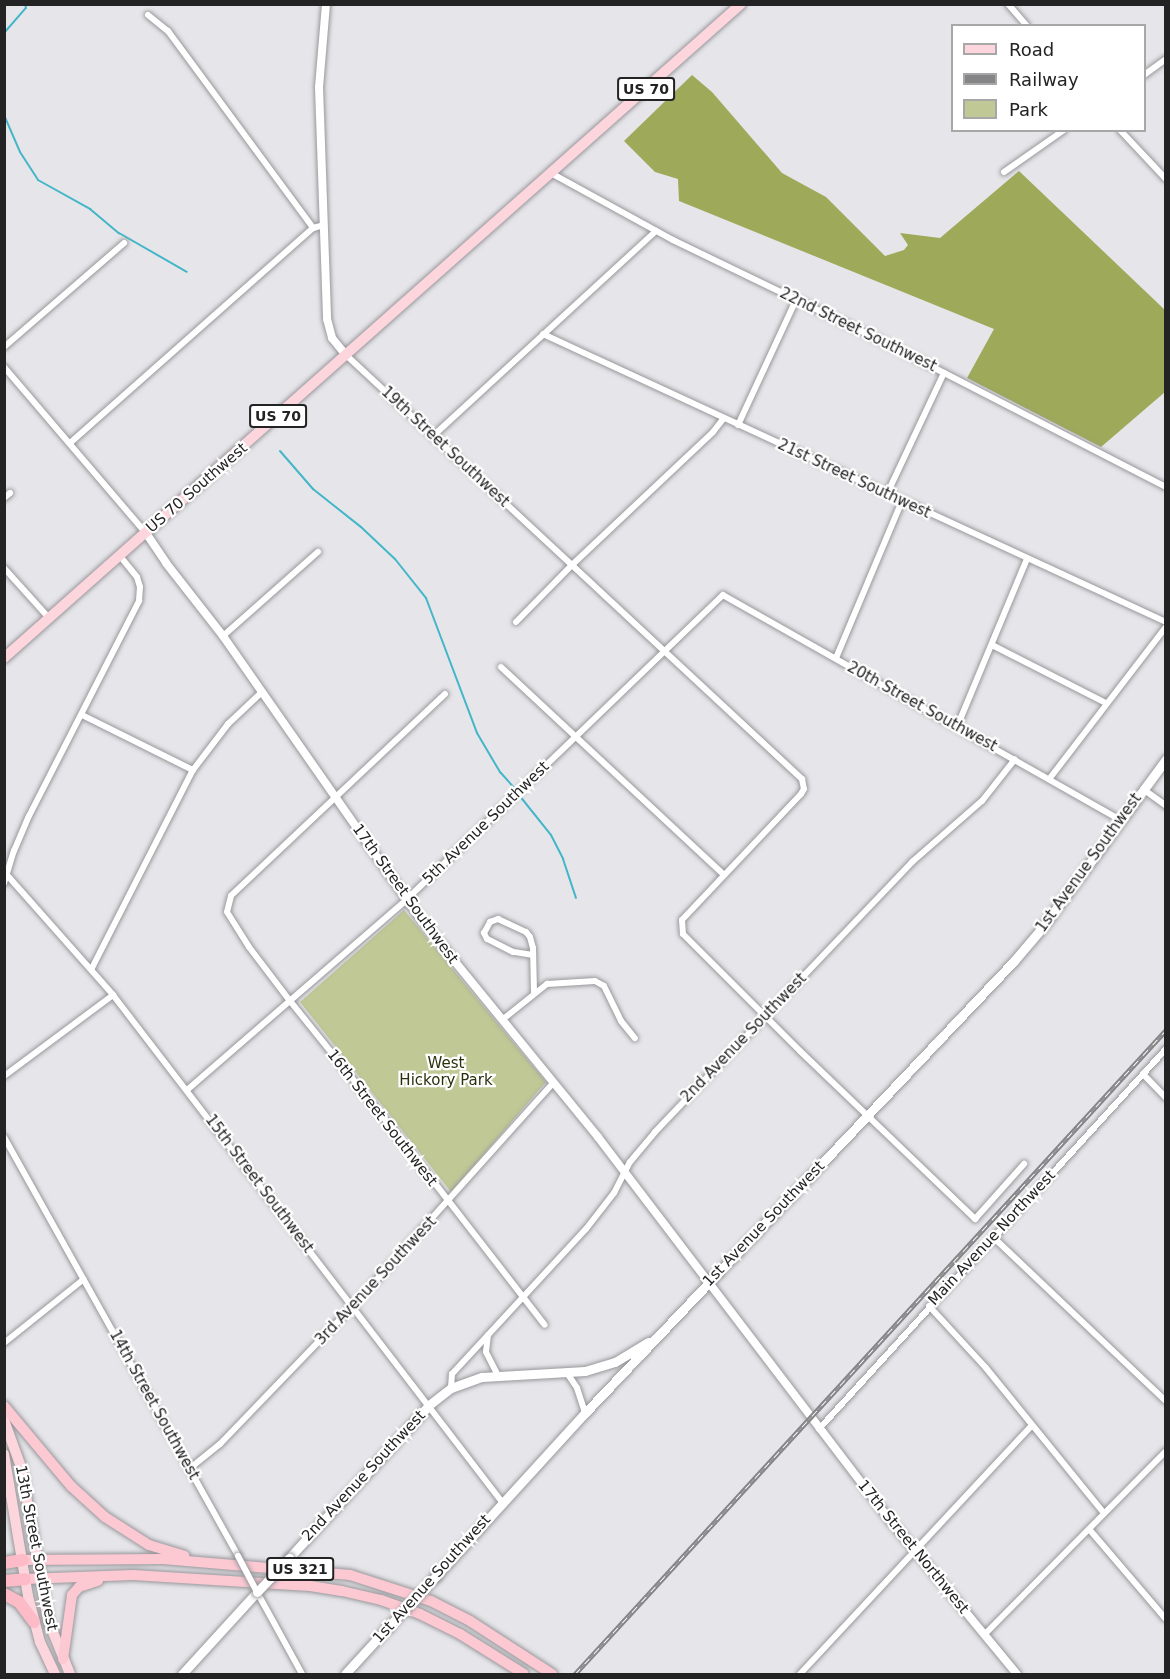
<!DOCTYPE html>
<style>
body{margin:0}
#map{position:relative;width:1170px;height:1679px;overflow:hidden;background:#e6e6ea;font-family:"DejaVu Sans",sans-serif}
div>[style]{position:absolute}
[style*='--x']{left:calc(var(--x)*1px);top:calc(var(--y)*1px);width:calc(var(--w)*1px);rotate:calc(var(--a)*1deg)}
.green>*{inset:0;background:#c0c896}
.forest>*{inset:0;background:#9ea95a}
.stream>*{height:2px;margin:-1px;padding:0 1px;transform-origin:1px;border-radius:1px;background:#43b6c8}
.roads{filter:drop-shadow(0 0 2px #98989c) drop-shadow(0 0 2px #98989c)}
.minor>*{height:6px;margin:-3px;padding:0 3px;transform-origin:3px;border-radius:3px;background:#fff}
.tertiary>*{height:8px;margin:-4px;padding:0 4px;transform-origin:4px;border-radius:4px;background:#fff}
.secondary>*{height:9px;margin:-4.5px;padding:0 4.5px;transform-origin:4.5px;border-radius:4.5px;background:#fff}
.primary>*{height:10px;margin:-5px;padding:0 5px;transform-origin:5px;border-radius:5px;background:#fdd6dd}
.trunk>*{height:10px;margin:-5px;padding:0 5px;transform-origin:5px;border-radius:5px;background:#fcc8d2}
.motorway>*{height:12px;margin:-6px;padding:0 6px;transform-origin:6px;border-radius:6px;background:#fcbbc6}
.rail>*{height:4.5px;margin-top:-2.25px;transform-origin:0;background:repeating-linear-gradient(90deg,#fff 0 7px,#858588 0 14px);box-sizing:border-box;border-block:2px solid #858588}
.bridges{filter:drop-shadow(0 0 2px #98989c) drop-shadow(0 0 2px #98989c)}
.minor-bridge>*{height:6px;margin:-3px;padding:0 3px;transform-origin:3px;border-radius:3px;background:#fff}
.secondary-bridge>*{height:9px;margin:-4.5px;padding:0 4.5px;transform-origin:4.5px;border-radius:4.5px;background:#fff}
span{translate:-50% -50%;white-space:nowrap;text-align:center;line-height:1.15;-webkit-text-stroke:4.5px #fff;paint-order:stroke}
.shield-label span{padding:2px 4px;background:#fff;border:2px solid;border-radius:4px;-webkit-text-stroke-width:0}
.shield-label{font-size:14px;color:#232324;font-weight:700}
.street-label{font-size:15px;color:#232324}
.park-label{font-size:15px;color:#2b2f0c}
.frame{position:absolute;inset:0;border:6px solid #232324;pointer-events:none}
.legend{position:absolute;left:951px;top:24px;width:195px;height:108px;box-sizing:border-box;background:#fff;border:2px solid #a7a7a7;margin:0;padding:8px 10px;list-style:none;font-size:18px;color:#232324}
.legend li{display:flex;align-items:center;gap:12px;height:30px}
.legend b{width:30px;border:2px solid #a7a7a7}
</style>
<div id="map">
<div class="green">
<div style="clip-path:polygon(404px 910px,546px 1082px,451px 1192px,300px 1002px)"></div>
</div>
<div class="forest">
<div style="clip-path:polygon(692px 75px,712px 92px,782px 173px,826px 197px,885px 256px,904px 250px,908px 245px,900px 233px,940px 238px,1019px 171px,1165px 310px,1165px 392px,1101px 447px,967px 378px,994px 329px,679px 201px,678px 179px,655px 172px,624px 141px)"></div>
</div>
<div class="stream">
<div style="--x:4;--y:33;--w:33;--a:-49"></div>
<div style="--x:26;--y:8;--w:4;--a:-104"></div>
<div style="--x:4;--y:115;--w:40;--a:66.6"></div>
<div style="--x:20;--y:152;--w:33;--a:57"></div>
<div style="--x:38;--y:180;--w:60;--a:29.1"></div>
<div style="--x:90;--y:209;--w:38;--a:40"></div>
<div style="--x:119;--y:233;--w:78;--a:29.8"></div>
<div style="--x:280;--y:451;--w:50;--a:49"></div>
<div style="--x:313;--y:489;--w:61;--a:38.4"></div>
<div style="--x:361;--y:527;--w:47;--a:43.3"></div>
<div style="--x:395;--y:559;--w:50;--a:51.5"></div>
<div style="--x:426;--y:598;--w:144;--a:69.3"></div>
<div style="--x:477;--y:733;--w:45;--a:59.5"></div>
<div style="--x:500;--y:772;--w:24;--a:48"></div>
<div style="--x:519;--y:795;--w:51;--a:51.3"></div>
<div style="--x:551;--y:835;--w:27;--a:63"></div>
<div style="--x:563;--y:859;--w:41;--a:71.6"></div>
</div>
<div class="roads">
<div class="minor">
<div style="--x:1008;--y:4;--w:29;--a:49"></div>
<div style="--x:148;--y:15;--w:26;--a:39"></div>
<div style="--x:168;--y:31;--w:245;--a:53.6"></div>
<div style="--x:1144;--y:75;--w:27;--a:-36"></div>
<div style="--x:1120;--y:130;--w:67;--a:46.8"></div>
<div style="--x:1004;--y:172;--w:73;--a:-35"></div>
<div style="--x:551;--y:173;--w:139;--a:28.8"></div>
<div style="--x:673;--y:240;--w:232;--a:25.8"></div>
<div style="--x:882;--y:341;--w:319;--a:27.2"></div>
<div style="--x:543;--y:334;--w:686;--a:24.81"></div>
<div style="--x:4;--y:347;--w:159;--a:-40.9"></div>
<div style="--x:346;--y:355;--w:623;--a:42.92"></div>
<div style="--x:802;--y:779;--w:10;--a:79"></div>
<div style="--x:804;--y:789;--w:6;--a:121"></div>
<div style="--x:801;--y:794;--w:173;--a:133.4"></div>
<div style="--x:682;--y:920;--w:14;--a:86"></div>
<div style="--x:683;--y:934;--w:165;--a:45"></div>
<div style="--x:800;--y:1051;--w:243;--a:43.8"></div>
<div style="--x:975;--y:1219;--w:74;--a:-48.3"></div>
<div style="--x:4;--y:367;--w:218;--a:49.5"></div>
<div style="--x:738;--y:425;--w:138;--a:-65.1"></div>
<div style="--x:433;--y:436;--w:303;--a:-42.6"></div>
<div style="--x:70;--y:443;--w:324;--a:-41.5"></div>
<div style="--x:313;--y:228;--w:11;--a:-15"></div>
<div style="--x:887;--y:494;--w:134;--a:-64.8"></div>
<div style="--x:4;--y:498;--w:8;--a:-40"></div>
<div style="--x:4;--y:568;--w:67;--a:48"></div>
<div style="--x:516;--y:622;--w:81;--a:-45.5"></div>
<div style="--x:573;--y:564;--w:192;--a:-43.3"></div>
<div style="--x:713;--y:432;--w:16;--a:-52"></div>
<div style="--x:223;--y:636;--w:127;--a:-41.5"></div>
<div style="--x:992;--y:645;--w:128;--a:27"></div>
<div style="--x:836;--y:658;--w:170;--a:-67.2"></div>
<div style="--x:501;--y:667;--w:305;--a:43"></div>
<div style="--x:445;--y:694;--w:294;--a:136.7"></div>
<div style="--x:231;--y:896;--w:16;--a:104"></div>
<div style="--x:227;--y:912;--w:41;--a:57.8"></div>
<div style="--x:249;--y:947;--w:68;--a:52.8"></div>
<div style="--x:290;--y:1001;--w:163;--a:51.2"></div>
<div style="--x:392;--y:1128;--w:249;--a:52.2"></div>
<div style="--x:82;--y:715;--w:124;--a:26.4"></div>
<div style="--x:957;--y:727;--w:182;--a:-67.4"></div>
<div style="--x:1050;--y:778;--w:190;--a:-52.5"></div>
<div style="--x:1143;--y:789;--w:29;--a:36"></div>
<div style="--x:7;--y:875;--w:160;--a:48.5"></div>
<div style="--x:113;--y:995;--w:639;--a:52.5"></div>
<div style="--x:4;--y:883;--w:34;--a:-73"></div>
<div style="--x:14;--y:851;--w:38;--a:-67"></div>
<div style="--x:29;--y:816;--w:242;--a:-62.9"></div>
<div style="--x:139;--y:601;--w:14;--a:-86"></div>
<div style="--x:140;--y:587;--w:10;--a:-107"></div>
<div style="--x:137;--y:577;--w:27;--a:-129"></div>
<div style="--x:533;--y:955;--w:20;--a:-171"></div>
<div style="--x:513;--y:952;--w:29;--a:-153"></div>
<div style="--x:487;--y:939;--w:7;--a:-117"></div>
<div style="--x:484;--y:933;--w:13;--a:-61"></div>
<div style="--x:490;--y:922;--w:9;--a:-21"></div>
<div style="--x:498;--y:919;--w:31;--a:25"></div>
<div style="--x:526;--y:932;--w:6;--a:51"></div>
<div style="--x:530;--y:937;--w:11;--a:75"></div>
<div style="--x:533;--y:948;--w:45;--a:88.7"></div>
<div style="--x:92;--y:968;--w:222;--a:-63"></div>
<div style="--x:193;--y:770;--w:58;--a:-52.7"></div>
<div style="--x:228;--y:724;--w:47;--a:-43.3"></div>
<div style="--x:502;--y:1020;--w:58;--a:-38.7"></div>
<div style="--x:547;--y:984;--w:48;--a:-3.6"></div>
<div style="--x:595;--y:981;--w:10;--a:29"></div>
<div style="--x:604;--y:986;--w:39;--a:64"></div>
<div style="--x:621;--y:1021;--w:22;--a:51"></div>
<div style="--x:1143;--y:1074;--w:33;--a:46"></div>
<div style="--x:4;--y:1076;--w:136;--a:-36.6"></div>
<div style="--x:187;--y:1090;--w:290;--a:-40.9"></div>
<div style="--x:406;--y:900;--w:440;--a:-43.9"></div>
<div style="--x:723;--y:595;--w:457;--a:29.5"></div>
<div style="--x:4;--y:1137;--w:480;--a:60.8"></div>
<div style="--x:993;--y:1237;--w:238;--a:43.5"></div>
<div style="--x:929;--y:1306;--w:84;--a:47.4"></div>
<div style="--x:986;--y:1368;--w:187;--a:50.9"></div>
<div style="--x:488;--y:1335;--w:17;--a:97"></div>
<div style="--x:486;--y:1352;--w:27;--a:63"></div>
<div style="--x:4;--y:1343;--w:102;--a:-38.7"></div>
<div style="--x:567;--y:1373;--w:18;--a:56"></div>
<div style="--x:577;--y:1388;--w:26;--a:72"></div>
<div style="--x:451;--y:1388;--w:14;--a:-86"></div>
<div style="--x:452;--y:1374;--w:197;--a:-47.3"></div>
<div style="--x:586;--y:1229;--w:46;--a:-52.1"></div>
<div style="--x:614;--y:1193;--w:35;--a:-63"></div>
<div style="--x:630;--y:1162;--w:39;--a:-50"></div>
<div style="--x:655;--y:1132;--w:373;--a:-46.4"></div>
<div style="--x:912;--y:862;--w:93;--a:-41.1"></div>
<div style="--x:982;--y:801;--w:53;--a:-51.8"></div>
<div style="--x:819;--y:1429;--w:515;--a:-47.6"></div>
<div style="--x:189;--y:1469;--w:40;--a:-39"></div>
<div style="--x:220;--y:1444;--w:192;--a:-46.1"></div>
<div style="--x:353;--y:1306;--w:300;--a:-48.1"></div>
<div style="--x:1089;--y:1529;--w:118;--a:49.5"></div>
<div style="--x:257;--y:1592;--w:94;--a:61.2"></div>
<div style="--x:984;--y:1635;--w:259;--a:-45.3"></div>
<div style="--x:800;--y:1674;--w:340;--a:-47"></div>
</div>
<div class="tertiary">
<div style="--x:326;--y:4;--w:83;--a:94.8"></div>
<div style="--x:319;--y:87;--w:232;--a:88"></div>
<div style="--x:327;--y:319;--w:20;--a:75"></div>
<div style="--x:332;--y:338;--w:22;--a:51"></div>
<div style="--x:146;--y:533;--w:36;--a:56"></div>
<div style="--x:166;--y:563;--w:93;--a:52"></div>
<div style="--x:223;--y:636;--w:346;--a:55.1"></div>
<div style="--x:421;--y:920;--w:280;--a:50.8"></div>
<div style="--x:598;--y:1137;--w:488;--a:52.7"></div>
<div style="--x:894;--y:1525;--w:193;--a:50.5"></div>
</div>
<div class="secondary">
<div style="--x:289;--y:1558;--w:207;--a:-47.5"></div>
<div style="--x:429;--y:1405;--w:28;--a:-38"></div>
<div style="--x:451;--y:1388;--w:33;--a:-20"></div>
<div style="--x:482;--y:1377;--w:103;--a:-3.3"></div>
<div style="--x:585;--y:1371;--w:31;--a:-17"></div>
<div style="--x:615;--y:1362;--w:39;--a:-31"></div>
<div style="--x:436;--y:1576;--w:221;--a:-47.6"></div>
<div style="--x:585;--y:1413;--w:622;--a:-46.5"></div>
<div style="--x:1013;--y:962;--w:45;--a:-49.5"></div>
<div style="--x:1042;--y:928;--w:210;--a:-53.7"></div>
<div style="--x:182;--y:1674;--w:111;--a:-47.6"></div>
<div style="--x:345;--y:1674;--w:64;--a:-47.5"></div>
</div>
<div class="primary">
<div style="--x:4;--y:658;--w:985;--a:-41.59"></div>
<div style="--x:4;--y:1420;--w:50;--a:70.1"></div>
<div style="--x:21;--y:1467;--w:155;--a:80"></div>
<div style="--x:48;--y:1620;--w:58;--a:67.8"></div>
<div style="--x:4;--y:1454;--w:144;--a:80.4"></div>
<div style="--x:28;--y:1596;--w:48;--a:75.4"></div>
<div style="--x:40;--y:1642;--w:35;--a:65"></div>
</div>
<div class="trunk">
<div style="--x:4;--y:1406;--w:104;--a:50.1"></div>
<div style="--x:71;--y:1486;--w:46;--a:42.4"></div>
<div style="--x:105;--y:1517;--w:52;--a:32.5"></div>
<div style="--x:149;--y:1545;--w:37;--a:17"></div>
<div style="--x:23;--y:1560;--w:140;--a:-0.4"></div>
<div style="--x:163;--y:1559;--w:188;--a:4.9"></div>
<div style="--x:350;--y:1575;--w:85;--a:17.8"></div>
<div style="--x:431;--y:1601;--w:44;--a:27.1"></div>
<div style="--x:470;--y:1621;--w:98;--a:32.9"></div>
<div style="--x:25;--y:1579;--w:108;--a:-2.1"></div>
<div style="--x:133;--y:1575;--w:177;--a:3.6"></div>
<div style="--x:310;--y:1586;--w:32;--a:9"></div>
<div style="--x:342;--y:1591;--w:40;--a:13"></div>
<div style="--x:381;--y:1600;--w:41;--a:19.7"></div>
<div style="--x:420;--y:1614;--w:45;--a:26.6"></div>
<div style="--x:460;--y:1634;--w:75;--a:32"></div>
<div style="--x:63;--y:1659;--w:65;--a:-82"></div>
<div style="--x:72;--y:1595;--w:11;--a:-49"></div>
<div style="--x:79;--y:1587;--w:20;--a:-18"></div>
</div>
<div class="motorway">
<div style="--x:4;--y:1563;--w:19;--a:-9"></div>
<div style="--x:4;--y:1581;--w:21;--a:-5"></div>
<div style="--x:4;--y:1594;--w:17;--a:28"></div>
<div style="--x:19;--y:1602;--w:25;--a:53"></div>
</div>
</div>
<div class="rail">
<div style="--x:575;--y:1674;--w:874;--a:-47.46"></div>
</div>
<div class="bridges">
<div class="minor-bridge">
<div style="--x:238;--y:1556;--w:41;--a:62.2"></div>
</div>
<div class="secondary-bridge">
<div style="--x:257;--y:1592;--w:47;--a:-46.7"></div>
<div style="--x:388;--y:1627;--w:70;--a:-46.7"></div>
</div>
</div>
<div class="shield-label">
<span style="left:646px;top:89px">US 70</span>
<span style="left:278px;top:416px">US 70</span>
<span style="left:300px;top:1569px">US 321</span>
</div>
<div class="street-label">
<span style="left:858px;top:330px;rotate:26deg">22nd Street Southwest</span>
<span style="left:445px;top:447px;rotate:43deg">19th Street Southwest</span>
<span style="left:854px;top:479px;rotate:25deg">21st Street Southwest</span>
<span style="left:197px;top:488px;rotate:-41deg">US 70 Southwest</span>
<span style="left:922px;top:707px;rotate:29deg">20th Street Southwest</span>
<span style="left:486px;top:823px;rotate:-44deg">5th Avenue Southwest</span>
<span style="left:1089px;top:863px;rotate:-54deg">1st Avenue Southwest</span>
<span style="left:405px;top:894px;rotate:54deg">17th Street Southwest</span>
<span style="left:744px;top:1038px;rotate:-46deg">2nd Avenue Southwest</span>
<span style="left:382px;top:1118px;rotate:52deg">16th Street Southwest</span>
<span style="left:259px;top:1184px;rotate:53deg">15th Street Southwest</span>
<span style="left:764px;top:1224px;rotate:-46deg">1st Avenue Southwest</span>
<span style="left:992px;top:1238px;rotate:-47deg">Main Avenue Northwest</span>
<span style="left:376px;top:1281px;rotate:-47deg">3rd Avenue Southwest</span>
<span style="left:154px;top:1405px;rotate:61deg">14th Street Southwest</span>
<span style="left:364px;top:1476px;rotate:-47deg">2nd Avenue Southwest</span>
<span style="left:913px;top:1547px;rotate:51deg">17th Street Northwest</span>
<span style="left:36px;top:1548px;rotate:79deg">13th Street Southwest</span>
<span style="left:432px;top:1579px;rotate:-48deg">1st Avenue Southwest</span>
</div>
<div class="park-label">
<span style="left:446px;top:1072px">West<br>Hickory Park</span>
</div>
<div class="frame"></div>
<ul class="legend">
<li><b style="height:8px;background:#fdd6dd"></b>Road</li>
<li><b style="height:8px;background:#858588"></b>Railway</li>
<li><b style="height:16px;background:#c0c896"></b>Park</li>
</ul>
</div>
